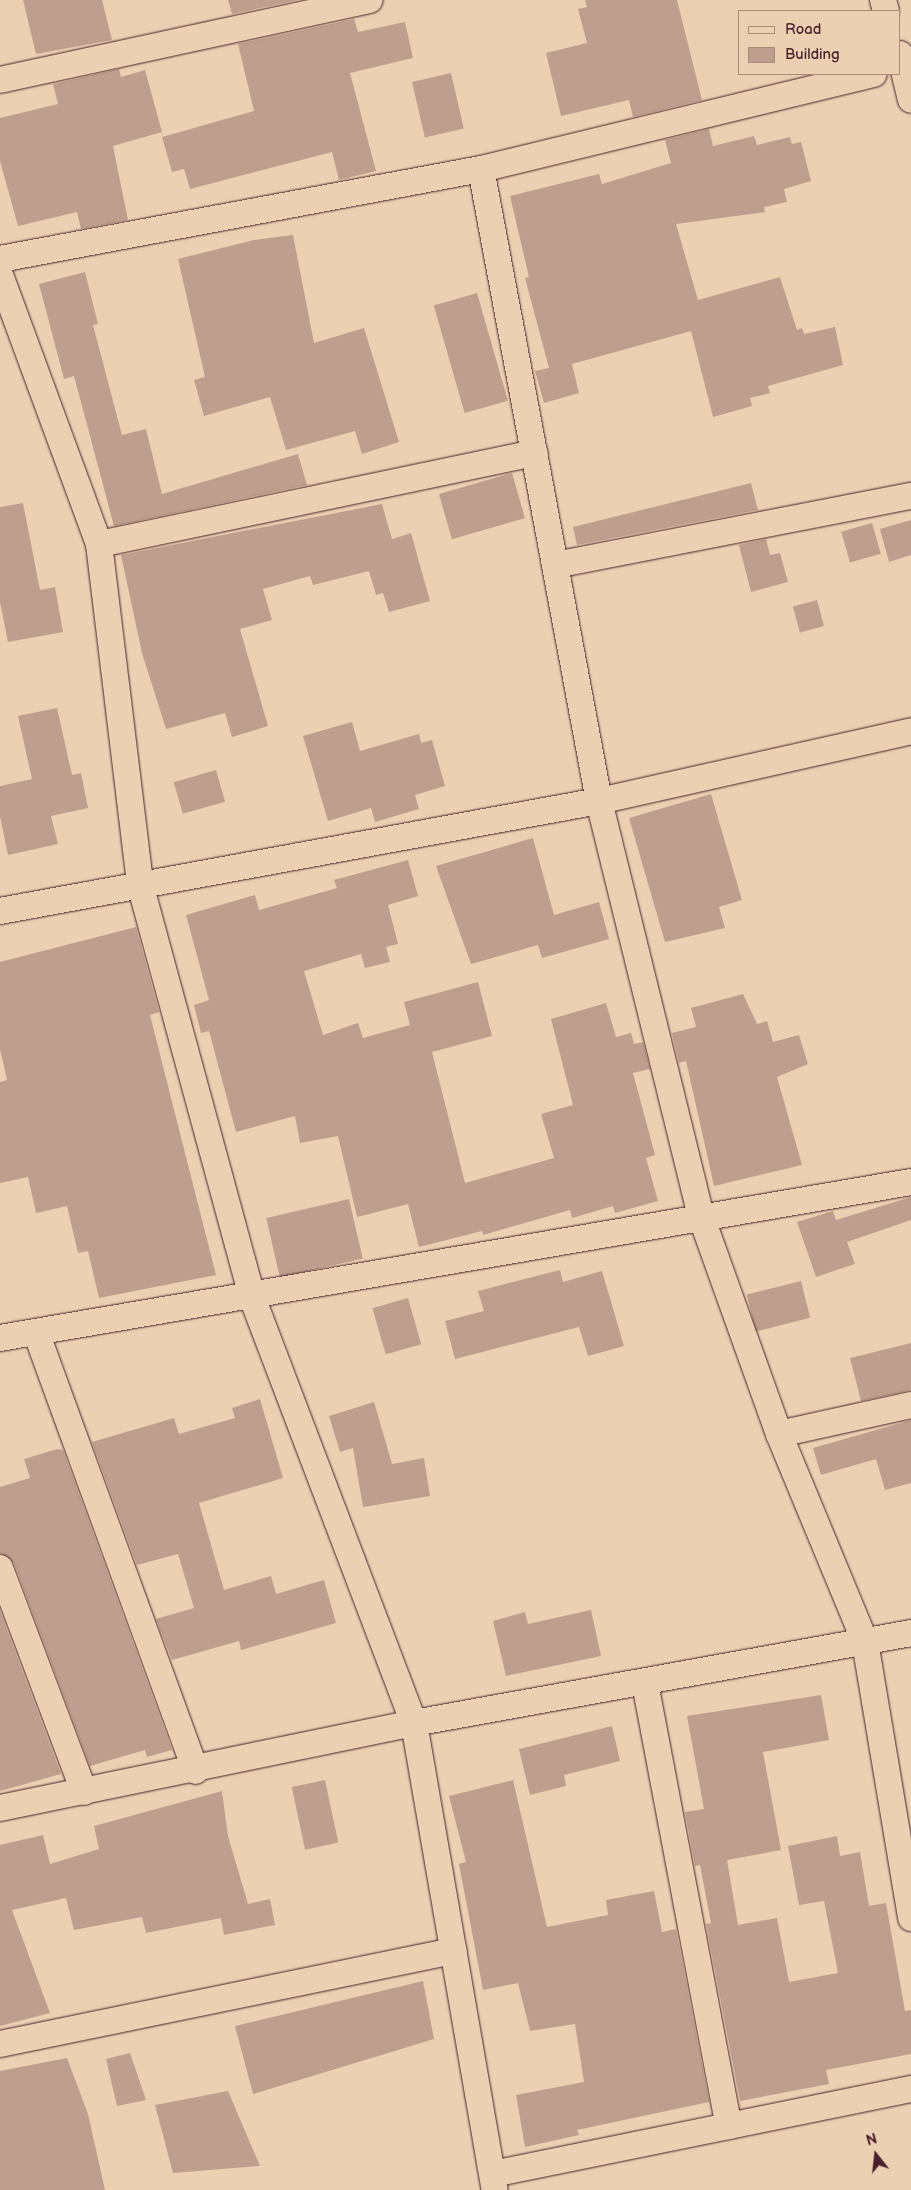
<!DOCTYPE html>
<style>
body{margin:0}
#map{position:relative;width:911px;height:2190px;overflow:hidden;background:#ebd1b2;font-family:"Balsamiq Sans",sans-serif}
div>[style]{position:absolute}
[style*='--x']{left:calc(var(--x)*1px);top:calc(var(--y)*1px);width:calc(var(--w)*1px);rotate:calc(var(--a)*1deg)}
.building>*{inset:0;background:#be9f8d;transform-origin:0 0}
.roads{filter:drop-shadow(0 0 1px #4a1f2b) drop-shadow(0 0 1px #4a1f2b)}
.minor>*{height:26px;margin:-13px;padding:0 13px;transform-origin:13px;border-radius:13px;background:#ebd1b2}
span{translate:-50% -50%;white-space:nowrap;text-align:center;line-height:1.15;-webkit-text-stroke:4px #ebd1b2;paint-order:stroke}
.legend{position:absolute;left:738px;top:10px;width:162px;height:65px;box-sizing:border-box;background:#ebd1b2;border:1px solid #ab8a7c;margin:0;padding:6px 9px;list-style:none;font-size:15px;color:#4a1f2b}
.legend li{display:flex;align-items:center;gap:10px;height:25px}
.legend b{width:25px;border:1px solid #ab8a7c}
.north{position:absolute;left:851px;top:2130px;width:50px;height:50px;-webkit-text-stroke:4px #ebd1b2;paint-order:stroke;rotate:344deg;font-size:14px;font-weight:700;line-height:20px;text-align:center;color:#4a1f2b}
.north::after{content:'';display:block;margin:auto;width:18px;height:22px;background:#4a1f2b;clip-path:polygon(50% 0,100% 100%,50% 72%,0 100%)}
</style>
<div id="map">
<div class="building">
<div style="clip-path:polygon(23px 0,102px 0,112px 40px,36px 54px)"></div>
<div style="clip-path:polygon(228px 0,298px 0,232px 14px)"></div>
<div style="clip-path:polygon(585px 0,677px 0,702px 100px,633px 117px,629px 100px,561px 116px,546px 53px,587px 43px,578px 9px,587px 7px)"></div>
<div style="clip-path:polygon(354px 19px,358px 32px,405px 22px,413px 58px,350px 73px,376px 171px,339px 180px,332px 152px,190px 189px,184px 169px,172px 172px,162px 137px,254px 111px,238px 44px)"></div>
<div style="clip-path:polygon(119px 69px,121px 77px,145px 70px,162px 132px,113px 146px,128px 220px,81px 229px,77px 212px,18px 226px,0 161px,0 118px,58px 104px,53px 84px)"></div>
<div style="left:451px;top:73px;width:57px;height:40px;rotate:77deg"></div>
<div style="clip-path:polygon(709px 129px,713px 146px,754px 136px,757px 145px,790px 137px,792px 144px,801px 142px,811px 181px,784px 189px,787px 202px,764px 207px,765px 212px,676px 224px,698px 300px,780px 277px,797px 330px,802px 328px,804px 334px,835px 327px,843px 365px,768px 386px,770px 393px,750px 398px,752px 406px,713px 417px,691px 331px,572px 364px,579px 393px,544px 403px,535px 371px,549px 368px,525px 278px,529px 277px,510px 196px,599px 174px,602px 184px,671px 163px,665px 140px)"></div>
<div style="clip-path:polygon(293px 235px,314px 343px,364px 328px,399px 442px,362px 454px,355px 431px,286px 450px,270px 397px,204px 416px,194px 380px,205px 377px,178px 259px,254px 240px)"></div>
<div style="clip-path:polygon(85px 272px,98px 324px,93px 325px,122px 435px,146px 429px,162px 494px,298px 454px,307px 485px,114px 526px,74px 376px,64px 379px,39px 284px)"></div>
<div style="left:477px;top:293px;width:112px;height:45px;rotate:74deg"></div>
<div style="left:512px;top:473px;width:47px;height:76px;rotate:74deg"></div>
<div style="clip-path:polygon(751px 483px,758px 510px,577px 545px,573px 527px)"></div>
<div style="clip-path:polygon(23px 503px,40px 590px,55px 587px,63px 632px,8px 642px,0 602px,0 507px)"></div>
<div style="clip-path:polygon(382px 504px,392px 539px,411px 533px,430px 601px,389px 612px,383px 593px,376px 595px,369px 571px,313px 585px,310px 576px,263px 589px,272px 620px,240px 629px,268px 726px,232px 737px,225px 713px,166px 729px,142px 653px,121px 555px)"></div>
<div style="clip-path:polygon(911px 520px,911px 555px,889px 562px,880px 529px)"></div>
<div style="left:872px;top:523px;width:32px;height:32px;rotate:74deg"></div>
<div style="clip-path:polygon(766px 539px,770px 555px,780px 553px,788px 582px,751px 592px,739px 545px)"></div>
<div style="left:817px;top:600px;width:27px;height:25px;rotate:75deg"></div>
<div style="clip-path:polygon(57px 708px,72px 775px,81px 773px,88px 808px,51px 816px,58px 844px,8px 855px,0 816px,0 786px,32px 779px,18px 716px)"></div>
<div style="clip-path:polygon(352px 722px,360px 751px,419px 734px,421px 743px,432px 740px,445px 786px,415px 795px,419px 809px,375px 822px,371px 808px,328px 821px,303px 736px)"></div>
<div style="left:216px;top:770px;width:33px;height:44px;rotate:74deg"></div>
<div style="clip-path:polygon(711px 794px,742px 900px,719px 907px,725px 928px,665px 942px,629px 818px)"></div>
<div style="clip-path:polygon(533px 838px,554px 915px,599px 902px,609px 939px,542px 958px,538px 945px,471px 964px,436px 866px)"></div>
<div style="clip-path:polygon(408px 860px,418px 896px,388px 905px,398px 944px,386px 947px,390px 962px,365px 968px,361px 954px,304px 971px,323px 1035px,358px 1023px,363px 1038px,410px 1025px,404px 1002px,478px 982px,492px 1036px,432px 1052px,465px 1183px,554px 1158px,541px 1114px,573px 1105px,551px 1019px,606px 1003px,616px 1037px,631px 1033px,634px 1044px,643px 1042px,650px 1069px,633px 1073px,655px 1155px,646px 1158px,658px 1201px,615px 1213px,613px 1206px,572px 1218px,570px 1210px,483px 1235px,482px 1231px,419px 1247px,408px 1204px,357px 1217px,338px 1136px,300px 1143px,295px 1116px,236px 1132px,209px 1031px,201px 1033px,194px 1005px,209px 1000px,186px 915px,255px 895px,259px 910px,337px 888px,334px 880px)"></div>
<div style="clip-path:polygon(136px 927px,159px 1012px,150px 1015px,216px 1275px,99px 1298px,88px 1251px,78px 1253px,67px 1206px,36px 1213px,28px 1177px,0 1183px,0 1082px,7px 1080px,0 1049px,0 962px)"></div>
<div style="clip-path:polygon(743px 994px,757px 1024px,767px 1021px,773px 1042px,799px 1035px,808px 1064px,777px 1077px,802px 1165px,714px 1186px,686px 1061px,679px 1063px,672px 1033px,696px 1027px,691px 1008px)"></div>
<div style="clip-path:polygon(911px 1197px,911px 1220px,847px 1242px,855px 1264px,816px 1277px,797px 1222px,833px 1211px,836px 1220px)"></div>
<div style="left:349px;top:1199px;width:61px;height:85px;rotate:77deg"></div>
<div style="clip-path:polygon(560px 1270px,563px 1282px,602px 1271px,624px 1346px,588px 1356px,579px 1327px,455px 1359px,445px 1321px,484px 1311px,478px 1291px)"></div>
<div style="left:801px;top:1281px;width:38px;height:56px;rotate:76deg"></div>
<div style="left:408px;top:1298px;width:48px;height:37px;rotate:74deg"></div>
<div style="clip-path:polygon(911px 1343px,911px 1390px,861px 1401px,850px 1358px)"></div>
<div style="clip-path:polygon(260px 1399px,283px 1478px,199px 1503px,224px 1590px,271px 1576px,276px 1594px,324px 1580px,336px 1623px,241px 1650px,239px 1641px,172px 1660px,156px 1619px,194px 1608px,178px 1554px,137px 1565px,92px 1442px,174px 1418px,179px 1434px,235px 1418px,232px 1408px)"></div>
<div style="clip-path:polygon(374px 1402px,392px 1464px,424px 1458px,430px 1496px,363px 1507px,353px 1448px,340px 1452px,329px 1416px)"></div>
<div style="clip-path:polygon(911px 1420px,911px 1483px,885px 1490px,876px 1459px,821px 1475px,813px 1448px)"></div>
<div style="clip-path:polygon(57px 1449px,63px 1450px,172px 1750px,147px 1757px,145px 1750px,90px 1766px,14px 1563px,0 1553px,0 1487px,30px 1478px,24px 1459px)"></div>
<div style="clip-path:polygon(591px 1610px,601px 1656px,506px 1676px,493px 1621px,525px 1612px,528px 1624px)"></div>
<div style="clip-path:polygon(0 1611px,61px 1774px,0 1791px)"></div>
<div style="clip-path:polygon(821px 1695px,829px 1740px,763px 1752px,781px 1850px,727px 1860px,738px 1925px,777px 1918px,789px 1982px,838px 1973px,824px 1901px,799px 1905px,788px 1846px,837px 1836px,840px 1856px,860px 1852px,869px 1906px,886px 1903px,905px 2011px,911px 2010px,911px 2054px,826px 2070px,829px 2084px,740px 2101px,706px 1924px,711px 1923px,700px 1865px,695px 1866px,685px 1812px,704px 1809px,687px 1716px)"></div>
<div style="clip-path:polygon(612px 1726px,620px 1761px,564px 1775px,566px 1786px,530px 1795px,519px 1749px)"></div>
<div style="left:325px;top:1780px;width:64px;height:34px;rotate:78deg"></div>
<div style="clip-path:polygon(513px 1780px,547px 1927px,608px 1915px,606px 1900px,654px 1891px,662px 1932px,676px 1929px,709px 2102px,577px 2130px,579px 2135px,525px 2147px,516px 2095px,584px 2082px,575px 2024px,530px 2031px,518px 1983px,483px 1990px,459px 1864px,466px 1862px,449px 1796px)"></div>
<div style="clip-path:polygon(222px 1791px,228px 1836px,248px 1904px,270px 1899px,275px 1925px,224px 1935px,221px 1918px,146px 1933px,142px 1917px,74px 1930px,66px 1898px,12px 1910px,50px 2013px,0 2026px,0 1845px,43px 1835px,50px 1864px,99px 1849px,94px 1826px)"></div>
<div style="clip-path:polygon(423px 1981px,434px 2039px,253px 2094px,235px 2026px)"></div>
<div style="clip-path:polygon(130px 2053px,146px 2100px,117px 2106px,106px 2059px)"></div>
<div style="clip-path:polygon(67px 2058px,88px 2114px,105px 2190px,0 2190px,0 2071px)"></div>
<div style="clip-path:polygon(228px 2091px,260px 2166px,173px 2173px,155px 2105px)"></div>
</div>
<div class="roads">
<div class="minor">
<div style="--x:883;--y:0;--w:11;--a:75"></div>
<div style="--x:900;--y:54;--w:47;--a:76.6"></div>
<div style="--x:0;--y:80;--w:378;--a:-12.2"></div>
<div style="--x:481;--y:169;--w:643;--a:79.42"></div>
<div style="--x:599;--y:801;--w:431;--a:76.2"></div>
<div style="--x:702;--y:1219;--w:228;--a:70.3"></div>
<div style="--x:779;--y:1434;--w:225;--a:67.5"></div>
<div style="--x:865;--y:1642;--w:280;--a:80.5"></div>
<div style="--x:0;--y:259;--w:489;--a:-10.6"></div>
<div style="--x:481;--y:169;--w:404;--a:-13.6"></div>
<div style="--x:0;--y:275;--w:287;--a:69.8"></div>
<div style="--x:99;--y:544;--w:342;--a:83.1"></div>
<div style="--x:140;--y:884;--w:428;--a:74.8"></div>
<div style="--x:252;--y:1297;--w:456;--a:69.2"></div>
<div style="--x:414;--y:1723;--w:474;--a:80.2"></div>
<div style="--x:99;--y:544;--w:445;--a:-11.8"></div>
<div style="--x:555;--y:565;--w:363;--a:-11"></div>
<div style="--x:0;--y:911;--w:609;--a:-10.41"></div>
<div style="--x:599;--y:801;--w:320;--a:-12.6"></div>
<div style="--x:36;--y:1332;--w:467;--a:70"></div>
<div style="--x:0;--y:1338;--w:924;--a:-9.72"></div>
<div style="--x:779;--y:1434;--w:135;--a:-12.4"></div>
<div style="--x:0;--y:1568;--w:239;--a:69.4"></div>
<div style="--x:645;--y:1683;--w:451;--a:79.3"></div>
<div style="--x:0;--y:1808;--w:423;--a:-11.6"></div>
<div style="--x:414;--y:1723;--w:505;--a:-10.26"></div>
<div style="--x:0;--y:2044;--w:463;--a:-11.6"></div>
<div style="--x:493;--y:2174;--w:427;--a:-11.5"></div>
</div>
</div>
<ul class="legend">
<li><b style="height:6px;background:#ebd1b2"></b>Road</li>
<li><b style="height:14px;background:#be9f8d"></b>Building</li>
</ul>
<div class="north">N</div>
</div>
